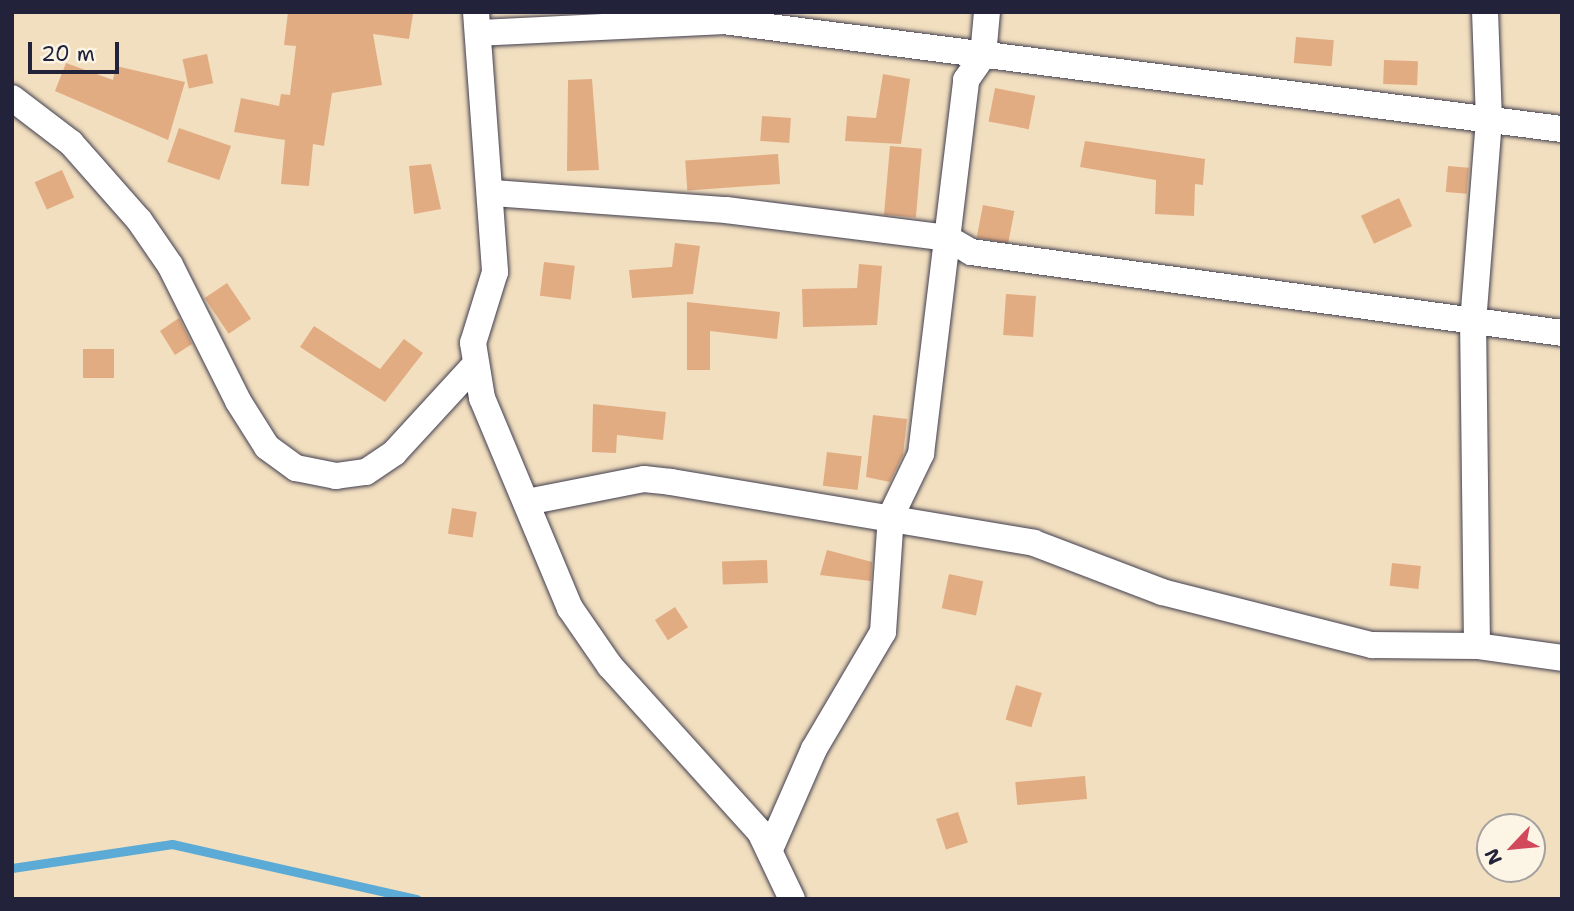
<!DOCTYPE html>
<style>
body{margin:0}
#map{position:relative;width:1574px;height:911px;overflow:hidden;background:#f2dfbf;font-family:"Shantell Sans",sans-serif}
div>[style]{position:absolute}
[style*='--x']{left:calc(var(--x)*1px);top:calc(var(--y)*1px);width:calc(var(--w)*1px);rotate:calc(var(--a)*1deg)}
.stream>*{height:9px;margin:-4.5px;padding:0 4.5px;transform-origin:4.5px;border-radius:4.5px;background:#5cabd6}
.building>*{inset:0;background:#e2ac83;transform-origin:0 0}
.roads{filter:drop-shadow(0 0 2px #413e4f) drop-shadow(0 0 2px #413e4f)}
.street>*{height:26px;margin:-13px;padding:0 13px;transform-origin:13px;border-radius:13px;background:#fff}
span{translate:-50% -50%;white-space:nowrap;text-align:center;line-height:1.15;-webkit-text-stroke:7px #fcf5e5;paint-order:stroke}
.frame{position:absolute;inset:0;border:14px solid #22223b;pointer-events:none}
.north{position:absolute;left:1476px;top:813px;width:70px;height:70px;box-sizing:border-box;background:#fcf5e5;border:2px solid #a5a1a1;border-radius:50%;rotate:244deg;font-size:19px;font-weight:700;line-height:28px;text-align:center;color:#22223b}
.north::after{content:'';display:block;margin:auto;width:24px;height:32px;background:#d1495b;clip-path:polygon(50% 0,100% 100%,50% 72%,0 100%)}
.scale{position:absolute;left:28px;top:42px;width:91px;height:32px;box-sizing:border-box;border:4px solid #22223b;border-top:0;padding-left:9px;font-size:21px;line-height:24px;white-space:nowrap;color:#22223b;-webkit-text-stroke:5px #fcf5e5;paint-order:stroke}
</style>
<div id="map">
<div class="stream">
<div style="--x:12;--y:868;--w:162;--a:-8.5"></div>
<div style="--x:172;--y:844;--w:251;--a:12.7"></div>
</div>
<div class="building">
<div style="clip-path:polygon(288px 12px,413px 14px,409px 39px,373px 34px,382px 85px,332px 93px,324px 146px,313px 144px,309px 186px,281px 184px,285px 140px,234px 132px,241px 98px,279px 106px,281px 94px,290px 95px,296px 46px,284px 45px)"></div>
<div style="left:1296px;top:37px;width:38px;height:26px;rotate:5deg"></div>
<div style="left:207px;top:54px;width:30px;height:25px;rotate:78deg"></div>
<div style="left:1384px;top:60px;width:34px;height:24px;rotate:2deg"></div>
<div style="clip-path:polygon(66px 63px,113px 80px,116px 66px,185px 82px,168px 140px,55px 91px)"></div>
<div style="clip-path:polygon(883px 74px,910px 79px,901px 144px,845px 141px,847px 116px,876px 118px)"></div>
<div style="clip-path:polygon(592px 79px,599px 170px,567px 171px,568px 80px)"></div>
<div style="left:995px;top:88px;width:41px;height:34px;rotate:11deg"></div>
<div style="left:762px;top:116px;width:29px;height:25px;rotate:4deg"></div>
<div style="left:179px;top:128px;width:55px;height:36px;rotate:19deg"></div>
<div style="clip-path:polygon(1085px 141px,1205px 159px,1203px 185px,1195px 184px,1194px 216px,1155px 214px,1156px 180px,1080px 167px)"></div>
<div style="left:890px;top:146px;width:32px;height:69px;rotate:5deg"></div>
<div style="left:778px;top:154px;width:30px;height:93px;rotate:86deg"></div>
<div style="clip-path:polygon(431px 164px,441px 209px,414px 214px,409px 166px)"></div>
<div style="left:1448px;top:166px;width:21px;height:26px;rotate:5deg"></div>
<div style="left:62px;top:170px;width:30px;height:30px;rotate:66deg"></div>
<div style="left:1399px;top:198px;width:31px;height:42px;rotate:65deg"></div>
<div style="left:983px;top:205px;width:32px;height:33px;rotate:11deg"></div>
<div style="clip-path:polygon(675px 243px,700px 246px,693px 294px,632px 298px,629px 270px,672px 267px)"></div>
<div style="left:544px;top:262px;width:31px;height:34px;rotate:7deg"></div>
<div style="clip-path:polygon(859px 264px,882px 266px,877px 325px,803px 327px,802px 289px,857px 288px)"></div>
<div style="left:227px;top:283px;width:43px;height:27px;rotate:56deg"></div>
<div style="left:1006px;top:294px;width:30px;height:41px;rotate:4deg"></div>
<div style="clip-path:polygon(687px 302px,780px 312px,777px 339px,710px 331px,710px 370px,687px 370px)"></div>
<div style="clip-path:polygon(179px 318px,192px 344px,175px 355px,160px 331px)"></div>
<div style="clip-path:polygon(314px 326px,380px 369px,404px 339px,423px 353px,385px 402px,300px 347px)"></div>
<div style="left:83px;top:349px;width:31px;height:29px"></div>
<div style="clip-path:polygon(593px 404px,666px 412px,663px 440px,617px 435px,616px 453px,592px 452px)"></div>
<div style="clip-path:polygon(873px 415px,907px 419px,903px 455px,890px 482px,866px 477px)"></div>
<div style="left:827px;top:452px;width:35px;height:34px;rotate:7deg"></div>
<div style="left:452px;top:508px;width:25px;height:26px;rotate:9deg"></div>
<div style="clip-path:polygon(827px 550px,872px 562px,871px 581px,820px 575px)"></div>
<div style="left:767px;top:560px;width:23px;height:45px;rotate:88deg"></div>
<div style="left:1392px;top:563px;width:29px;height:23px;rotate:6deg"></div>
<div style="left:949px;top:574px;width:35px;height:35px;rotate:12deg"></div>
<div style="left:675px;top:607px;width:24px;height:24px;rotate:57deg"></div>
<div style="left:1016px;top:685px;width:27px;height:36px;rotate:17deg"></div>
<div style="left:1085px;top:776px;width:23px;height:70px;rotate:85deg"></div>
<div style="left:958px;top:812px;width:32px;height:23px;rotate:72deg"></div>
</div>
<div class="roads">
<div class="street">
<div style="--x:476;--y:12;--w:261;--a:85.8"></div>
<div style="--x:495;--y:272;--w:74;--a:107.2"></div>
<div style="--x:473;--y:343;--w:56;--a:80.7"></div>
<div style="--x:482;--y:398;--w:228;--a:67.3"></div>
<div style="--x:570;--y:608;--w:70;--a:55.4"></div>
<div style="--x:610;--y:666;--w:224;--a:47.9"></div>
<div style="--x:760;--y:832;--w:74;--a:64.5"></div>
<div style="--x:478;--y:33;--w:245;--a:-2.8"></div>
<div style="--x:723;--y:21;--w:846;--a:7.34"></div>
<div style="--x:12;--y:98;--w:74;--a:37.3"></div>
<div style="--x:71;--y:143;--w:103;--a:48.6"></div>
<div style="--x:139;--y:220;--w:55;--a:55.4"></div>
<div style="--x:170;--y:265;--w:152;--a:63.4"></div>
<div style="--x:238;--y:401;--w:54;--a:57.8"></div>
<div style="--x:267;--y:447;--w:36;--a:36"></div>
<div style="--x:296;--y:468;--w:41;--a:11.3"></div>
<div style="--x:336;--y:476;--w:30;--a:-8"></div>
<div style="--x:366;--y:472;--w:34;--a:-34"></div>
<div style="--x:394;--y:453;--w:117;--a:-47.4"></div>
<div style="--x:493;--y:193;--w:234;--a:4.2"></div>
<div style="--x:726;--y:210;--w:223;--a:7.2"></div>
<div style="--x:947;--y:238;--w:28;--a:30"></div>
<div style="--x:971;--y:252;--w:597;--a:7.8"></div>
<div style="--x:527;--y:502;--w:119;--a:-11.1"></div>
<div style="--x:644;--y:479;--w:27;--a:6"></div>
<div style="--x:671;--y:482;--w:368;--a:9.5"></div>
<div style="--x:1034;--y:543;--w:137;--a:20.9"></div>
<div style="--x:1162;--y:592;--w:217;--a:14.2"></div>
<div style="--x:1372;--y:645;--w:105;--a:0.5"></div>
<div style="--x:1477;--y:646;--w:86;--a:8"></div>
<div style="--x:1477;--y:646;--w:323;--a:-90.7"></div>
<div style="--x:1473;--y:323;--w:204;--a:-85.5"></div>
<div style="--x:1489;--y:120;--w:108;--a:-92.1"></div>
<div style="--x:771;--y:847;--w:107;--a:-66.3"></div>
<div style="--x:814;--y:749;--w:136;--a:-59.5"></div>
<div style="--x:883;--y:632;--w:116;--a:-86.1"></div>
<div style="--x:891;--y:516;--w:69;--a:-64.2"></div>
<div style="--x:921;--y:454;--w:377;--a:-83.1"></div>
<div style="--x:966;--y:80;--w:29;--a:-55"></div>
<div style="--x:983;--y:56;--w:44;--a:-84.8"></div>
</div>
</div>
<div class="frame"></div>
<div class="north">N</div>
<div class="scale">20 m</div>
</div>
